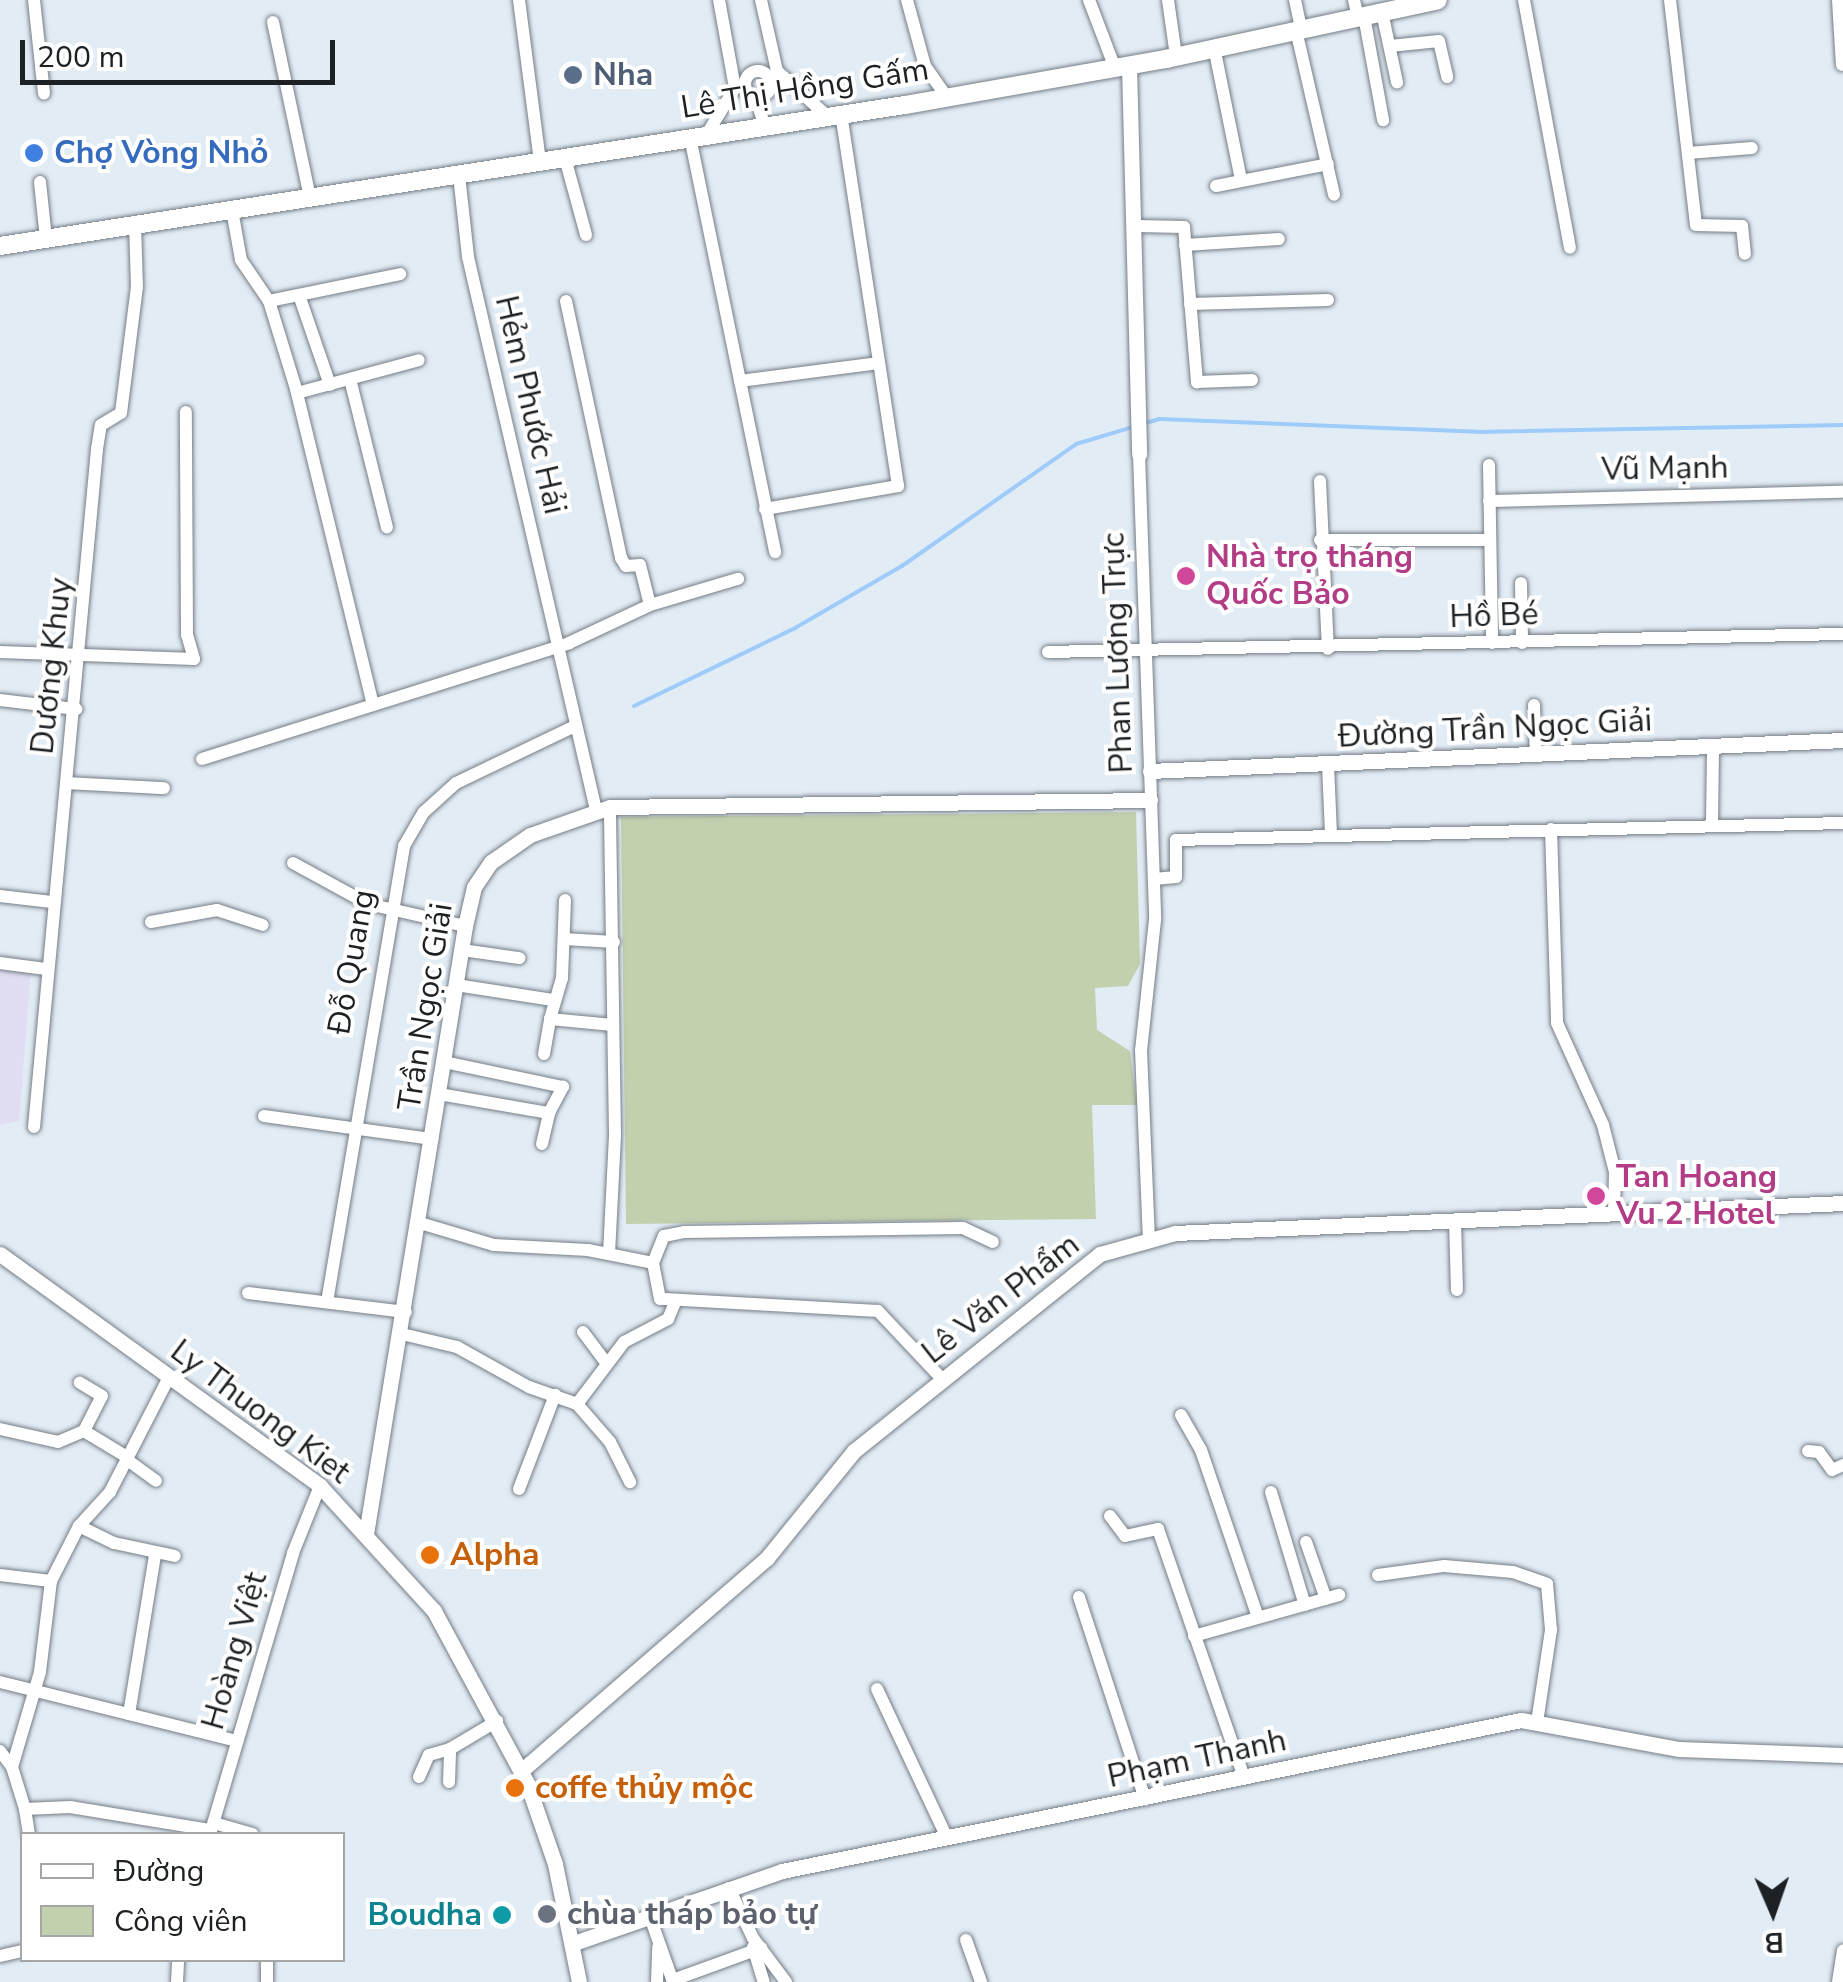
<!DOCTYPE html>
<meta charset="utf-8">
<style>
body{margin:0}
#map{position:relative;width:1843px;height:1982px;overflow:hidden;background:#e2ecf4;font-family:"Nunito Sans",sans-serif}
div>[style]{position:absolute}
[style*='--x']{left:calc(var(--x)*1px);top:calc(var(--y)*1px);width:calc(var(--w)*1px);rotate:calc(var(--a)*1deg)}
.education>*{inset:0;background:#e1ddf3}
.green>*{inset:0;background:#c2d0ae}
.stream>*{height:4px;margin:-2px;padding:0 2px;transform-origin:2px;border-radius:2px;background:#9ecbf9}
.roads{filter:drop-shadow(0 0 2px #757d85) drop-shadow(0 0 2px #757d85)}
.minor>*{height:12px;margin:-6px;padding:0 6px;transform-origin:6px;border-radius:6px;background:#fff}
.minor>.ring{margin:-6px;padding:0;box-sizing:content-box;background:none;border:12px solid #fff;border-radius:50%}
.tertiary>*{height:15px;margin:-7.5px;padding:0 7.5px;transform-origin:7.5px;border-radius:7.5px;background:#fff}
.secondary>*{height:18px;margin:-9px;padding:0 9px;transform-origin:9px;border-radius:9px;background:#fff}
.dots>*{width:28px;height:28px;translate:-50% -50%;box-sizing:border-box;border:5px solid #fff;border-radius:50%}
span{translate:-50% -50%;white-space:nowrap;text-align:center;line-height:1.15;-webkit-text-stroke:8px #fff;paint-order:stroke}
.service-label{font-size:32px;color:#4e5e75;font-weight:700}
.left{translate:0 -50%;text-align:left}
.street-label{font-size:32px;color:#1e2124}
.shop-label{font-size:32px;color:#366cbe;font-weight:700}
.hotel-label{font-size:32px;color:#b23c85;font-weight:700}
.food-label{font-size:32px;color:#c56008;font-weight:700}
.worship-label{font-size:32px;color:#5b616d;font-weight:700}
.culture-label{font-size:32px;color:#0d838f;font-weight:700}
.right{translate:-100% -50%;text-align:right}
.legend{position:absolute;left:20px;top:1832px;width:325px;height:130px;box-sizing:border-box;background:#fff;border:2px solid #a5a6a7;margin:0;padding:12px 18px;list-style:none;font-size:30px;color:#1e2124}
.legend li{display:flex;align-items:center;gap:20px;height:50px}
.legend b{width:50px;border:2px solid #a5a6a7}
.north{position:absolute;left:1723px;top:1862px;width:100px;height:100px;-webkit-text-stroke:8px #fff;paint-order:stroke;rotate:178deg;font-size:28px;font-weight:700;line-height:40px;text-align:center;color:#1e2124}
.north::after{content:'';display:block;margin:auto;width:35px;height:45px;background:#1e2124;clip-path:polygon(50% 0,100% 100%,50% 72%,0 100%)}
.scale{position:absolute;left:20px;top:40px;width:315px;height:45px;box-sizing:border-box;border:5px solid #1e2124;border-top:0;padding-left:12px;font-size:30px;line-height:35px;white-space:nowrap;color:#1e2124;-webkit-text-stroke:8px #fff;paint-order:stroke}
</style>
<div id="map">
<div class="education">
<div style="clip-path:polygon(0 966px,31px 969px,19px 1121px,0 1125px)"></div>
</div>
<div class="green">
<div style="clip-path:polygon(1136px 812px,1140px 964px,1128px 986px,1095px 988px,1097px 1030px,1130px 1051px,1137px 1105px,1092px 1105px,1096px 1219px,626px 1224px,621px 817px)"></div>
</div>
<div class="stream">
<div style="--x:1142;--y:424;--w:18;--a:-16"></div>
<div style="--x:1159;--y:419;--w:319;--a:2.3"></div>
<div style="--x:1478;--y:432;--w:365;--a:-1.1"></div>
<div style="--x:634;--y:706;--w:179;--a:-25.8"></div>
<div style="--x:795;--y:628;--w:124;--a:-30.1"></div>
<div style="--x:902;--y:566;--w:213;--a:-35"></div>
<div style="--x:1076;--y:444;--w:59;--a:-16.6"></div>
</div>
<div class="roads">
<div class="minor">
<div style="--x:34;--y:0;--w:94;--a:83.9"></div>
<div style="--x:519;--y:0;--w:163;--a:82.6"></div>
<div style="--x:761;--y:0;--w:73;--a:77.3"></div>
<div style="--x:777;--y:71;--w:64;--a:41.9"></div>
<div style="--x:907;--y:0;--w:68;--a:74.7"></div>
<div style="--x:925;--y:66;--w:37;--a:55"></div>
<div style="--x:1089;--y:0;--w:73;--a:69.1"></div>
<div style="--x:1168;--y:0;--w:57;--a:81.9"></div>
<div style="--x:1295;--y:0;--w:30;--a:78"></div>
<div style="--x:1354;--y:0;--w:17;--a:77"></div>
<div style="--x:1524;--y:0;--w:252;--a:79.5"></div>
<div style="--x:1670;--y:0;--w:226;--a:83.4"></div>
<div style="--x:1696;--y:225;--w:46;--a:1.2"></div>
<div style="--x:1742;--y:226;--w:28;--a:84"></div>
<div style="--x:1838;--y:0;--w:65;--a:86.5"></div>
<div style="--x:1382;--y:12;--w:72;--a:77.9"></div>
<div style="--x:1364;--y:16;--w:106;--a:79.6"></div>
<div style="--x:273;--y:22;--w:179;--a:78.1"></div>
<div style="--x:1296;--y:30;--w:169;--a:77"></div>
<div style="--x:1390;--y:46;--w:49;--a:-5.8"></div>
<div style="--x:1439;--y:41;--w:37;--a:77"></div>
<div style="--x:1214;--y:47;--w:136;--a:78.5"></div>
<div class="ring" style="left:745px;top:71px;width:14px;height:14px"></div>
<div style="--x:755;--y:96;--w:28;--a:72"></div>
<div style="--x:707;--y:134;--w:54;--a:-58.7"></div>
<div style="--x:735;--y:88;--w:89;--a:-100.3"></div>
<div style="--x:690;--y:137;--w:424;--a:78.4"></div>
<div style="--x:1688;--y:153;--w:64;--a:-4.5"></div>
<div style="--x:565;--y:158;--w:80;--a:74.7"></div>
<div style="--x:459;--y:175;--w:82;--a:83.7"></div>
<div style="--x:468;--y:257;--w:568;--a:76.97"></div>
<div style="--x:40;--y:182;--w:57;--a:84"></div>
<div style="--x:1216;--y:186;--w:114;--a:-11.1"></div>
<div style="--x:232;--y:210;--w:51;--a:79.8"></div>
<div style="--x:241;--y:260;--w:50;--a:55.7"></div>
<div style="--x:269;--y:301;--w:92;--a:72.9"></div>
<div style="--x:296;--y:389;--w:324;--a:76.3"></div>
<div style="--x:1137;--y:226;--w:47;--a:1.2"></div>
<div style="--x:1184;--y:227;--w:156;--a:85.2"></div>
<div style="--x:1197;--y:382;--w:55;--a:-2.1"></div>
<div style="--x:1185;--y:245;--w:94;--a:-3.7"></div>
<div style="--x:299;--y:295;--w:95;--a:71"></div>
<div style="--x:269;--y:301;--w:134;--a:-11.6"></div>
<div style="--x:566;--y:301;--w:263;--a:77.9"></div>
<div style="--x:621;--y:558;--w:9;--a:58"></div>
<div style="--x:626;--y:566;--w:14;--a:-4"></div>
<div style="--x:640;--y:565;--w:41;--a:76"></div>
<div style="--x:1190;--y:304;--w:138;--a:-1.7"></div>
<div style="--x:350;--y:379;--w:153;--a:76"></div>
<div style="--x:740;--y:381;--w:140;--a:-7.4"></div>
<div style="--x:297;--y:393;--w:126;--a:-15.1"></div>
<div style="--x:1139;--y:454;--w:466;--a:88"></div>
<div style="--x:1155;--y:920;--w:131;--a:96.1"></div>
<div style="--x:1141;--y:1050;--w:188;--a:87.6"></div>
<div style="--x:1489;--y:465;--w:178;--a:89"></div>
<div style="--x:1320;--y:481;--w:168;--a:87.3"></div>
<div style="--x:1489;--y:501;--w:354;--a:-1.5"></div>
<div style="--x:765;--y:509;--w:135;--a:-9.8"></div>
<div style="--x:898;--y:486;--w:377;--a:-98.7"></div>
<div style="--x:1320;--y:540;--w:170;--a:0"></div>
<div style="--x:1521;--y:583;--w:60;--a:89"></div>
<div style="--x:0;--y:652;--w:194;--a:2.1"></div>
<div style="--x:194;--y:659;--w:25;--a:-106"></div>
<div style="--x:187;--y:635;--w:223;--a:-90.3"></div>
<div style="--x:1048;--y:652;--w:795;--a:-1.3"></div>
<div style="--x:0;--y:700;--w:77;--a:6.8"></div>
<div style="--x:1534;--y:705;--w:49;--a:87.7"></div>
<div style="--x:202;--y:759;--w:385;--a:-17.5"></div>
<div style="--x:569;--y:643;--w:89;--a:-25.1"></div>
<div style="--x:650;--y:605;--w:92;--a:-16.5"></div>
<div style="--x:1328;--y:765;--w:68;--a:87.5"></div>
<div style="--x:67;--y:783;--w:97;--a:3"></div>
<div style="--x:1712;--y:823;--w:76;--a:-89.2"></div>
<div style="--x:1551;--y:829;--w:194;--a:88.2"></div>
<div style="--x:1557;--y:1023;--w:112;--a:65.7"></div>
<div style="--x:1603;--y:1125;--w:49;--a:75.7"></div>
<div style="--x:1615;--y:1172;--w:41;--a:91.4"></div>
<div style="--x:293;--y:863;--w:85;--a:28.7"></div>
<div style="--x:368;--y:904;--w:99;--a:12.8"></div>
<div style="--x:1154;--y:879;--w:22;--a:-5"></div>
<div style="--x:1176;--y:877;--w:37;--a:-90"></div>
<div style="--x:1176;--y:840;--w:667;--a:-1.46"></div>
<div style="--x:0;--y:896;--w:52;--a:6.6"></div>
<div style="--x:151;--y:922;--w:67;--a:-10.3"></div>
<div style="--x:217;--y:910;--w:48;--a:18.1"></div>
<div style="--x:564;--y:939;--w:50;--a:3.4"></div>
<div style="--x:462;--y:950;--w:58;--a:8"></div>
<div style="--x:0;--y:963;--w:46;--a:7.4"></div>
<div style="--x:456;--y:985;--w:98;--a:8.8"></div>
<div style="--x:550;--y:1019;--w:43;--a:-73.7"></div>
<div style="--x:562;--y:978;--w:78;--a:-87.8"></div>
<div style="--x:544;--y:1054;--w:36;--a:-80"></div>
<div style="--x:550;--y:1019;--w:63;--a:5.4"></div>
<div style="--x:439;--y:1094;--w:112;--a:9.8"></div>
<div style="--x:549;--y:1113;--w:30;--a:-62"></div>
<div style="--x:563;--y:1087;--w:122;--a:-168.1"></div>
<div style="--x:264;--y:1116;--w:170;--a:7.8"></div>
<div style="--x:34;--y:1127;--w:681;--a:-84.69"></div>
<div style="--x:97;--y:449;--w:24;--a:-81"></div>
<div style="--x:101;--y:425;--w:23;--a:-31"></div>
<div style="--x:121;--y:413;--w:127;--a:-82.8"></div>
<div style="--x:137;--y:287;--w:62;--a:-91.8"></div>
<div style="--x:542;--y:1144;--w:32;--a:-77"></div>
<div style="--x:1455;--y:1220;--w:70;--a:88.4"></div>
<div style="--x:420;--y:1223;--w:77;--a:16.6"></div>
<div style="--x:494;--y:1245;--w:94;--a:3"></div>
<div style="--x:588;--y:1250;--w:66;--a:11.3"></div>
<div style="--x:609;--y:1254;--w:120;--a:-87.1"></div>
<div style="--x:615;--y:1134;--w:327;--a:-90.9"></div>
<div style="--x:248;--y:1293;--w:159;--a:6.9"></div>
<div style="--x:327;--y:1302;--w:462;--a:-80.4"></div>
<div style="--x:404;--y:846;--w:39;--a:-60"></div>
<div style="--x:424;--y:812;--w:43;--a:-42.2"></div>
<div style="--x:456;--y:783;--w:132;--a:-25.6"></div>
<div style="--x:583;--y:1332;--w:38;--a:53"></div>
<div style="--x:402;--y:1334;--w:57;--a:13.3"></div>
<div style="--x:457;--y:1347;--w:82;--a:29.1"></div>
<div style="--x:529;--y:1387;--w:51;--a:19.5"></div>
<div style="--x:577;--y:1404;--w:50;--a:49"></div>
<div style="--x:610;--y:1442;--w:45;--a:63.4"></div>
<div style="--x:943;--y:1380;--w:95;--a:-133.3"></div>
<div style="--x:878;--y:1311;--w:218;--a:-176.8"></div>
<div style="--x:660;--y:1299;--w:37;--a:-101"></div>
<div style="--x:653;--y:1263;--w:29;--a:-68"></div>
<div style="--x:664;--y:1236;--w:20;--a:-11"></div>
<div style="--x:684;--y:1232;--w:279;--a:-0.8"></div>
<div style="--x:963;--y:1228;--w:33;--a:25"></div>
<div style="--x:577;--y:1404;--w:78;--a:-52.8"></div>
<div style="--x:624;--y:1342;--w:50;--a:-27.6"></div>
<div style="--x:668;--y:1319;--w:21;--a:-67"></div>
<div style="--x:1181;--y:1415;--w:40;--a:60.3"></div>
<div style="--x:1201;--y:1450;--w:176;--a:71.2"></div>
<div style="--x:0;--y:1429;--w:59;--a:12.6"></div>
<div style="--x:58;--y:1442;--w:28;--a:-23"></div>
<div style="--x:84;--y:1431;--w:39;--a:-63"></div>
<div style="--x:102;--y:1396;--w:26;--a:-149"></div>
<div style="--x:84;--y:1431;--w:50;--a:31.2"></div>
<div style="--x:1808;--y:1451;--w:11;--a:5"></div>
<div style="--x:1819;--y:1452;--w:22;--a:54"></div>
<div style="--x:1832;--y:1470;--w:12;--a:-24"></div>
<div style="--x:126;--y:1459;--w:37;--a:36"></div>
<div style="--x:519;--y:1489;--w:101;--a:-69"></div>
<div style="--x:1271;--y:1492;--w:118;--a:73.3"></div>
<div style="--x:1110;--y:1516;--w:25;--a:53"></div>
<div style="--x:1125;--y:1536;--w:34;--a:-12"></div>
<div style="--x:1158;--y:1529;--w:263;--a:70.9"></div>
<div style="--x:79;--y:1526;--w:39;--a:26"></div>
<div style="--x:114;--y:1543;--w:62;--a:12"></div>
<div style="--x:1306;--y:1542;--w:60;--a:70.7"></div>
<div style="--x:0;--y:1575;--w:51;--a:6.7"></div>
<div style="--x:51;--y:1581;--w:92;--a:96.9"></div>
<div style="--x:40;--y:1672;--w:99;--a:106.4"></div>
<div style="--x:1378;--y:1575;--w:67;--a:-7.8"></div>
<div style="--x:1444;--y:1566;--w:69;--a:5"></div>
<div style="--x:1513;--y:1572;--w:36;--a:19"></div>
<div style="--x:1547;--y:1584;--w:46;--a:85"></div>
<div style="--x:1551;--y:1630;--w:94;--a:98.6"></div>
<div style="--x:51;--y:1581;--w:62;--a:-63"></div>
<div style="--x:79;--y:1526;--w:46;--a:-47.6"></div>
<div style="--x:110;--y:1492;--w:129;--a:-62.8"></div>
<div style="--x:1079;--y:1597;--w:213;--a:71.9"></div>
<div style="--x:1194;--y:1636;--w:151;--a:-15.8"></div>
<div style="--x:0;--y:1682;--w:244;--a:14"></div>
<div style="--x:877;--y:1689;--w:165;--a:64.8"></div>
<div style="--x:129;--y:1714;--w:161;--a:-80.7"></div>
<div style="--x:0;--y:1751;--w:20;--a:53"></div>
<div style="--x:12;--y:1767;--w:44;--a:72.8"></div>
<div style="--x:25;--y:1809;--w:45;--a:-2.5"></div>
<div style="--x:70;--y:1807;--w:143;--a:9.3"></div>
<div style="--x:419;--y:1777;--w:24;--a:-66"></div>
<div style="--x:429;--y:1755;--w:22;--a:-16"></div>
<div style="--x:449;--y:1782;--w:33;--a:-88"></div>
<div style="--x:450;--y:1749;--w:55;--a:-30.8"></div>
<div style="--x:25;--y:1809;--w:25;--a:81"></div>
<div style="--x:214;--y:1823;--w:40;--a:16"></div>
<div style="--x:210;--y:1834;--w:293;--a:-73.5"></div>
<div style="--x:293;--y:1553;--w:72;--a:-68.1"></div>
<div style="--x:729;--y:1888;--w:55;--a:64.4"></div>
<div style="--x:753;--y:1938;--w:55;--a:53.1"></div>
<div style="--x:650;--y:1917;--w:69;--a:70.5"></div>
<div style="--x:966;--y:1940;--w:45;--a:70.3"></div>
<div style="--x:753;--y:1947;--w:37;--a:73"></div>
<div style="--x:0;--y:1956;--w:23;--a:-13"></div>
<div style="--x:267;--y:1960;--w:22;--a:90"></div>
<div style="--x:673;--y:1980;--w:94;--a:-20"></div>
<div style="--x:177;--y:1982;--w:22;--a:-87"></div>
<div style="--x:657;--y:1982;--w:35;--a:-88"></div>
<div style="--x:1838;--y:1982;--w:32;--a:-81"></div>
</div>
<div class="tertiary">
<div style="--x:1129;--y:66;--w:388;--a:88.5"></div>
<div style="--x:1150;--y:771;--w:694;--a:-2.56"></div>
<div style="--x:0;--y:1254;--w:395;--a:35.9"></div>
<div style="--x:320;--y:1486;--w:169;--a:47.6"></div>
<div style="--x:434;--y:1611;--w:196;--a:61.6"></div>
<div style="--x:527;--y:1783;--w:86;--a:70.9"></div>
<div style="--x:555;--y:1864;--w:120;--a:78.5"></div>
<div style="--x:366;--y:1534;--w:616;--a:-80.75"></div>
<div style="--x:465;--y:926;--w:40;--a:-77"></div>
<div style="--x:474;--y:887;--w:30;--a:-56"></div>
<div style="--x:491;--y:862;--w:47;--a:-34.7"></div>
<div style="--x:530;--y:835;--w:85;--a:-19.3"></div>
<div style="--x:610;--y:807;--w:540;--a:-0.74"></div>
<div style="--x:521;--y:1771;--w:325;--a:-40.9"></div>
<div style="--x:767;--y:1558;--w:138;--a:-50.9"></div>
<div style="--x:854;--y:1451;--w:315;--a:-38.7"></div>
<div style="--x:1100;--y:1254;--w:78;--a:-15.6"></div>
<div style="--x:1175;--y:1233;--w:669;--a:-2.57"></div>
<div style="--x:574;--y:1943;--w:220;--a:-19.1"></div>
<div style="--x:782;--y:1871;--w:754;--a:-11.55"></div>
<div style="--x:1521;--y:1720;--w:161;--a:10.4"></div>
<div style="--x:1679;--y:1749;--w:164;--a:2.1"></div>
</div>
<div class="secondary">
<div style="--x:0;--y:246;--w:916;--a:-8.86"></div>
<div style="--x:905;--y:105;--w:265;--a:-10"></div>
<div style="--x:1166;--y:59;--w:278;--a:-12.2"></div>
</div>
</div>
<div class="dots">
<div style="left:573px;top:75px;background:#5c6f8a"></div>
<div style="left:34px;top:153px;background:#3f7fe0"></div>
<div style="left:1186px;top:576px;background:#d1479c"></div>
<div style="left:1596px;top:1196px;background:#d1479c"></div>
<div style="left:430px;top:1555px;background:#e8710a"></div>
<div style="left:515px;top:1788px;background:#e8710a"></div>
<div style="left:547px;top:1914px;background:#6b7280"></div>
<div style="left:502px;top:1915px;background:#0f9aa8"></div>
</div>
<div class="service-label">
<span class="left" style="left:593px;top:75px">Nha</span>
</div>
<div class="street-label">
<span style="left:805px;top:89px;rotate:-9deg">Lê Thị Hồng Gấm</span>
<span style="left:530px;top:405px;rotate:77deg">Hẻm Phước Hải</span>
<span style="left:1665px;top:469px;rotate:-1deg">Vũ Mạnh</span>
<span style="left:1494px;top:616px;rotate:-2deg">Hồ Bé</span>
<span style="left:1118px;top:653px;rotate:-92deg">Phan Lương Trực</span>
<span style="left:52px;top:666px;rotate:-84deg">Dương Khuy</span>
<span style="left:1495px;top:729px;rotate:-3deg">Đường Trần Ngọc Giải</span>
<span style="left:352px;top:962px;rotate:-80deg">Đỗ Quang</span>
<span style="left:426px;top:1007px;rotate:-81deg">Trần Ngọc Giải</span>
<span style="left:1001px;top:1299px;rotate:-38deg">Lê Văn Phẩm</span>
<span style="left:260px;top:1412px;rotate:37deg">Ly Thuong Kiet</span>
<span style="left:235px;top:1651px;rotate:-74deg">Hoàng Việt</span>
<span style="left:1197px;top:1759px;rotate:-12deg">Phạm Thanh</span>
</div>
<div class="shop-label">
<span class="left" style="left:54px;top:153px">Chợ Vòng Nhỏ</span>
</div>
<div class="hotel-label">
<span class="left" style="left:1206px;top:576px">Nhà trọ tháng<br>Quốc Bảo</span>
<span class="left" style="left:1616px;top:1196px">Tan Hoang<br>Vu 2 Hotel</span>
</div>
<div class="food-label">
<span class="left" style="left:450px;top:1555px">Alpha</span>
<span class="left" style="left:535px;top:1788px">coffe thủy mộc</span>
</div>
<div class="worship-label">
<span class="left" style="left:567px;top:1914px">chùa tháp bảo tự</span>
</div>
<div class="culture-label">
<span class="right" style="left:482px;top:1915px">Boudha</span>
</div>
<ul class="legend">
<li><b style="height:12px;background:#fff"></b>Đường</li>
<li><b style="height:28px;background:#c2d0ae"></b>Công viên</li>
</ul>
<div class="north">B</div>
<div class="scale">200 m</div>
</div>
